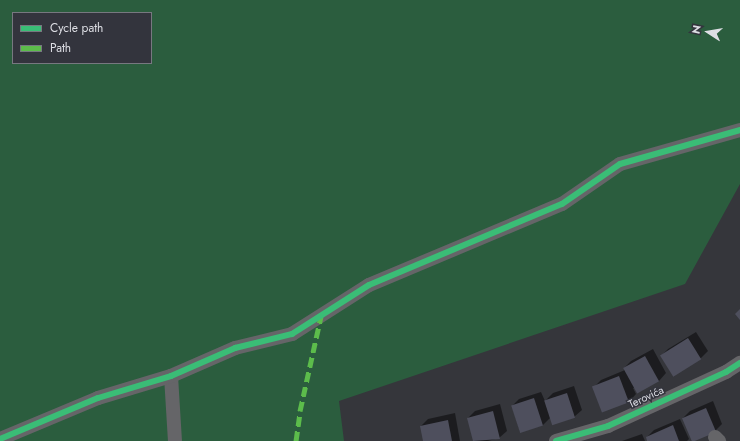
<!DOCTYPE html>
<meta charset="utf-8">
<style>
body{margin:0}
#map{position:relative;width:740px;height:441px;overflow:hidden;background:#35363b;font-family:Jost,sans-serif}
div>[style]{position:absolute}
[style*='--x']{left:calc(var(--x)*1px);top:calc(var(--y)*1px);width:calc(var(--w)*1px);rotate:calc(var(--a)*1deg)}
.green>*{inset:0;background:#2b5d3e}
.shadow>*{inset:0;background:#0007}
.building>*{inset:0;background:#4e4f5d;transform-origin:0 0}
.street>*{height:14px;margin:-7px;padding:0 7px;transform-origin:7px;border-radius:7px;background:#656568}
.quiet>*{height:5px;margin-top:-2.5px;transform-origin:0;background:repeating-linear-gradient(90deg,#5cbc4b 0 10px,transparent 0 15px)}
.cycleway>*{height:6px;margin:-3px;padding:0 3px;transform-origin:3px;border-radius:3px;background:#3abd76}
span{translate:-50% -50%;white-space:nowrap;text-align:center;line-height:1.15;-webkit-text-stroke:3px #33343d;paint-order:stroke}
.street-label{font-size:11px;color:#dddee4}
.legend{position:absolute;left:12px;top:12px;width:140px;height:52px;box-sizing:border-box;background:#33343d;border:1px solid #777880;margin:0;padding:5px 7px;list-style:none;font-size:12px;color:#dddee4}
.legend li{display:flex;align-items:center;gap:8px;height:20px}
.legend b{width:20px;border:1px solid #777880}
.north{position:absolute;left:688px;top:12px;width:40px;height:40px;-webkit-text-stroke:3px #33343d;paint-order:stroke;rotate:282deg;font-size:11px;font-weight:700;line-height:16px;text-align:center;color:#dddee4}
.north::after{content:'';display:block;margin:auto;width:14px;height:18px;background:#dddee4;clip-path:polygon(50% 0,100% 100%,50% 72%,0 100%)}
</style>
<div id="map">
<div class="green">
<div style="clip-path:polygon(evenodd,0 0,740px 0,740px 184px,685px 284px,339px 401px,344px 441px,0 441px,0 0,13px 13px,151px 13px,151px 63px,13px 63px,13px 13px)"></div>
</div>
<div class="shadow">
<div style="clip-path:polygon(696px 332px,708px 351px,701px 358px,673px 375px,661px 356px,668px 349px)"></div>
<div style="clip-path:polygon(653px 349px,666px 373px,659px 381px,633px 388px,636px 394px,629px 402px,594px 387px,601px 380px,625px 370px,624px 368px,631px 361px)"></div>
<div style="clip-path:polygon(574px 386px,582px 410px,574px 417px,551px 417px,543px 425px,520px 432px,512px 406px,519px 399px,541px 392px,545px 401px,553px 393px)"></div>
<div style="clip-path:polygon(713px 401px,722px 424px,715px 431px,683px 418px,690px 411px)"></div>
<div style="clip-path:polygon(500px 404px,507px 431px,499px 438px,488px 441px,474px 441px,468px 418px,475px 411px)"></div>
<div style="clip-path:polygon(455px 413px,460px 441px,424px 441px,421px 426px,428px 419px)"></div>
<div style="clip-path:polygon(680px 419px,689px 439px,687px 441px,648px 441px,647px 437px,654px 430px)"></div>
<div style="clip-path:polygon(642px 434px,645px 441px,622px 441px)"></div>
</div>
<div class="building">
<div style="clip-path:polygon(740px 309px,740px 320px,735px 314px)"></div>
<div style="left:688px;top:338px;width:25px;height:33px;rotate:58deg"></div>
<div style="left:645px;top:356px;width:29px;height:25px;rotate:61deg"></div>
<div style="left:619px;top:376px;width:28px;height:29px;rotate:69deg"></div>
<div style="left:567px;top:393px;width:26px;height:24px;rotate:72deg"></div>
<div style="left:534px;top:398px;width:29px;height:24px;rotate:72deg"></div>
<div style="left:706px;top:408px;width:26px;height:26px;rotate:67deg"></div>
<div style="clip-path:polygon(493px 411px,500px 439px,473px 441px,467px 418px)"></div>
<div style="clip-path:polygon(448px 420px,452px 441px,423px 441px,420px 426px)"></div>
<div style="clip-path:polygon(673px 425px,679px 441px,647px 441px,646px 437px)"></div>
</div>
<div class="street">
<div style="--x:171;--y:376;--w:65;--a:86.5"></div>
<div style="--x:715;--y:437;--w:6;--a:45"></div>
<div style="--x:0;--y:439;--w:106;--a:-22.7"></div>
<div style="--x:98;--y:398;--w:76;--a:-16.8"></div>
<div style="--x:171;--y:376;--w:70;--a:-23.6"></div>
<div style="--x:235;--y:348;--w:59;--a:-13.8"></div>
<div style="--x:292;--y:334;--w:91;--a:-32.5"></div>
<div style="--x:369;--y:285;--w:209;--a:-22.8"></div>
<div style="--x:562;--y:204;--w:70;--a:-34.6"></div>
<div style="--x:620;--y:164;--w:125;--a:-15.8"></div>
<div style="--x:556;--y:441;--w:54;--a:-16.1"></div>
<div style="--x:608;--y:426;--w:130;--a:-24.6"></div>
<div style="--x:726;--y:372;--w:17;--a:-33"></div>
</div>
<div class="quiet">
<div style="--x:296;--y:441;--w:30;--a:-82"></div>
<div style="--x:300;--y:411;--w:97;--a:-77.5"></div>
</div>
<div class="cycleway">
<div style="--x:0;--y:439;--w:106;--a:-22.7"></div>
<div style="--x:98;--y:398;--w:76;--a:-16.8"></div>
<div style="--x:171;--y:376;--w:70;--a:-23.6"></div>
<div style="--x:235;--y:348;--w:59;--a:-13.8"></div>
<div style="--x:292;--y:334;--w:91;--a:-32.5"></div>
<div style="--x:369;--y:285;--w:209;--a:-22.8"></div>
<div style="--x:562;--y:204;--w:70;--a:-34.6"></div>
<div style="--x:620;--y:164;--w:125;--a:-15.8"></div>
<div style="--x:556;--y:441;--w:54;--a:-16.1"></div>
<div style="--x:608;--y:426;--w:130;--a:-24.6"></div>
<div style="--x:726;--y:372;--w:17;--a:-33"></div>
</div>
<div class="street-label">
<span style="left:646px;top:397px;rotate:-25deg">Terovića</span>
</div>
<ul class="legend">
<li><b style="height:5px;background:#3abd76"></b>Cycle path</li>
<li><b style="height:5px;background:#5cbc4b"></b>Path</li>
</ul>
<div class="north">N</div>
</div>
